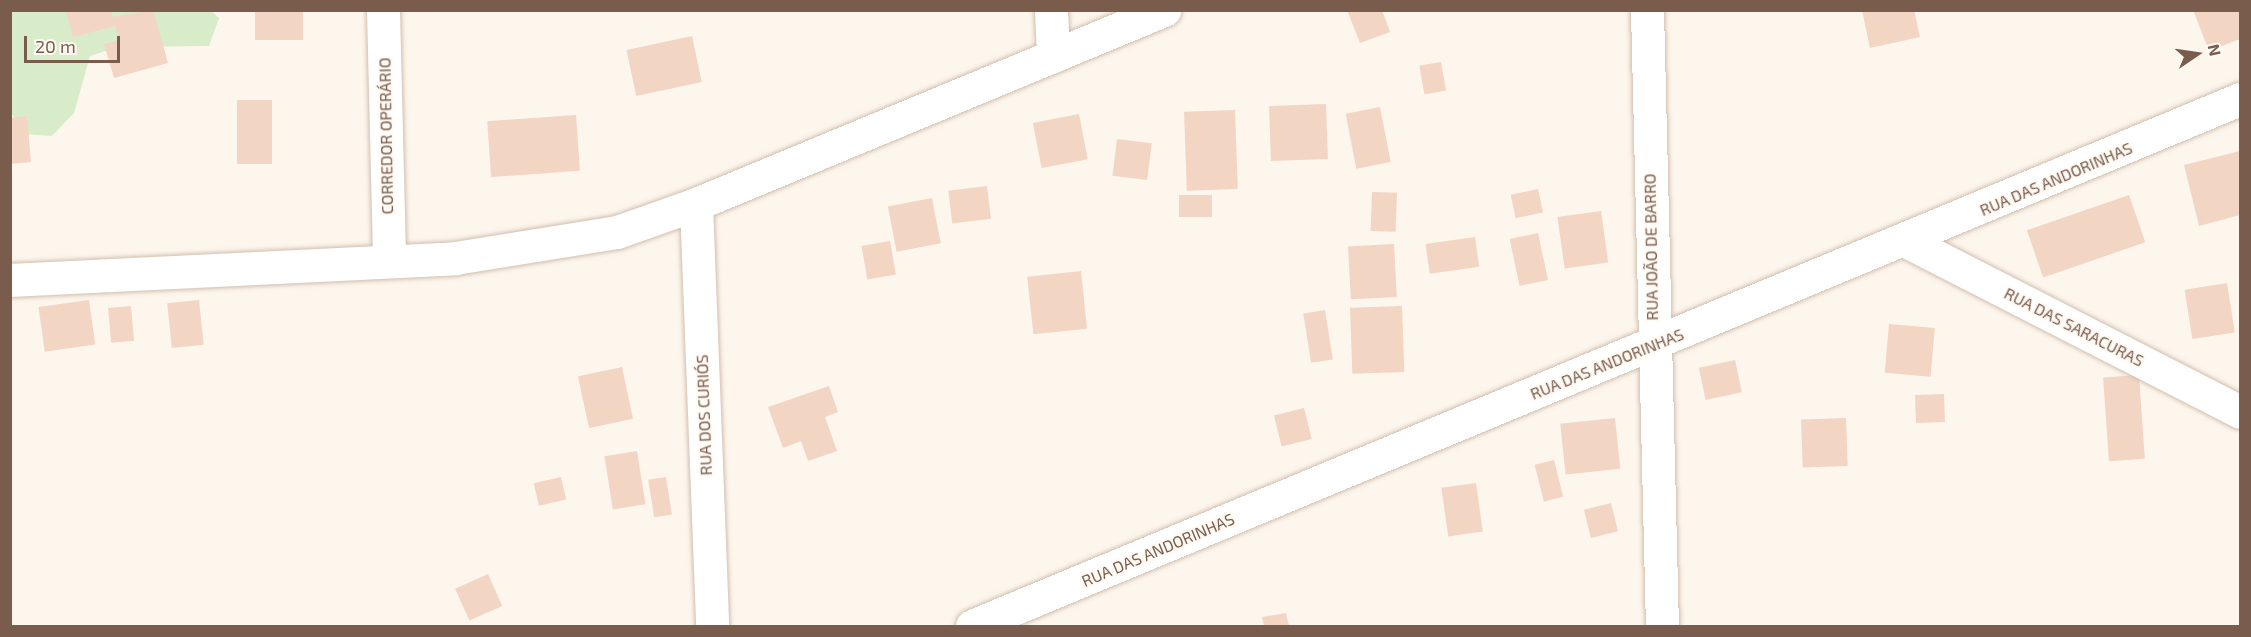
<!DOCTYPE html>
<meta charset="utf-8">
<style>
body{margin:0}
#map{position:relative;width:2251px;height:637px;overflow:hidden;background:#fdf6ec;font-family:"Exo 2",sans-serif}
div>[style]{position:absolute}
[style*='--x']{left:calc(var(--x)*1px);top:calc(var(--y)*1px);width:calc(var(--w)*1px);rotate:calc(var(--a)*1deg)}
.green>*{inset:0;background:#d8ecc9}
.building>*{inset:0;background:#f3d5c3;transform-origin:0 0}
.roads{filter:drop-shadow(0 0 2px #d1beb0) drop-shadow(0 0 2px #d1beb0)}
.minor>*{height:33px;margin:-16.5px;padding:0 16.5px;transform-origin:16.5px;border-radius:16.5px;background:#fff}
span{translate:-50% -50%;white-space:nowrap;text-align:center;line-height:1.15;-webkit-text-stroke:4.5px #fffaf3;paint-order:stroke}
.street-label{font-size:16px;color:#7a5c4d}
.frame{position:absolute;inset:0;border:12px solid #7a5c4d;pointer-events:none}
.north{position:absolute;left:2167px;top:24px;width:60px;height:60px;-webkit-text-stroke:4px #fffaf3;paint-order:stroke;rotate:77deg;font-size:16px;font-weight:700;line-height:24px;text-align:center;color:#7a5c4d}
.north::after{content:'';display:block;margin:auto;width:21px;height:27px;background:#7a5c4d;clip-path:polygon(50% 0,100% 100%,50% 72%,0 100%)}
.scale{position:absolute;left:24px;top:36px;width:96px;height:27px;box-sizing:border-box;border:3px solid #7a5c4d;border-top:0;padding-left:8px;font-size:18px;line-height:21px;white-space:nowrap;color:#7a5c4d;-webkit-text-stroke:4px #fffaf3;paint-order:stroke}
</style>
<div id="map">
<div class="green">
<div style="clip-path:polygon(210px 10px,219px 18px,209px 46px,118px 47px,90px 56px,74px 113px,52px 136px,24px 134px,11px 112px,11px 11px)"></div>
</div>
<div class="building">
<div style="clip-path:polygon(66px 10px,111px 10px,113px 17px,153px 10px,168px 63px,114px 78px,104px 44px,119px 40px,115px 26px,73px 37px)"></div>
<div style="left:255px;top:10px;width:48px;height:30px"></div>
<div style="clip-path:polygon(1347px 10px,1382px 10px,1390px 32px,1360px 43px)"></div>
<div style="clip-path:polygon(1862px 10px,1914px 10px,1920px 37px,1870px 48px)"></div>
<div style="clip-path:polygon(2193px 10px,2240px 10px,2240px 39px,2209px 51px)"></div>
<div style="left:692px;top:36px;width:47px;height:67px;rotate:78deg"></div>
<div style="left:1441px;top:62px;width:29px;height:22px;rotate:80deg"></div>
<div style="left:237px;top:100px;width:35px;height:64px"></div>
<div style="left:1326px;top:104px;width:55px;height:57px;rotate:88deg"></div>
<div style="left:1380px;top:107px;width:56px;height:35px;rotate:79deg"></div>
<div style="left:1235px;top:110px;width:79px;height:51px;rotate:88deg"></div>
<div style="left:1079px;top:114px;width:46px;height:47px;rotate:79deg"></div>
<div style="left:576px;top:115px;width:56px;height:89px;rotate:86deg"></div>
<div style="clip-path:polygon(27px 116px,31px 162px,10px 164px,10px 118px)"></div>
<div style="left:1117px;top:139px;width:35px;height:37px;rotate:7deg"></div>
<div style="clip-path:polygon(2240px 151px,2240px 215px,2199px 226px,2184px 165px)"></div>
<div style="left:987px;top:186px;width:33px;height:39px;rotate:83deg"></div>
<div style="left:1538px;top:189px;width:24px;height:28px;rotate:78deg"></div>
<div style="left:1372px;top:192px;width:25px;height:39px;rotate:2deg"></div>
<div style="left:1179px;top:195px;width:33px;height:22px"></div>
<div style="left:2129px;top:195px;width:50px;height:108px;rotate:71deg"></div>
<div style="left:932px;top:198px;width:46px;height:45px;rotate:79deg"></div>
<div style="left:1601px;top:211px;width:52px;height:44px;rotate:82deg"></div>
<div style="left:1538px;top:233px;width:48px;height:29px;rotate:78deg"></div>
<div style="left:1475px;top:237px;width:30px;height:50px;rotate:82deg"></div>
<div style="left:890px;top:241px;width:34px;height:29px;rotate:80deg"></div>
<div style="left:1394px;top:244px;width:53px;height:46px;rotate:87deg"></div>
<div style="left:1081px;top:271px;width:58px;height:54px;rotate:84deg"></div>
<div style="left:2227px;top:283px;width:50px;height:43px;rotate:81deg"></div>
<div style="left:89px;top:300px;width:45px;height:51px;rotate:82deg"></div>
<div style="left:199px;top:300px;width:45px;height:32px;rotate:84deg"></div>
<div style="left:131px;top:306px;width:35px;height:23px;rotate:85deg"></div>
<div style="left:1402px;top:306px;width:66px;height:52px;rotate:88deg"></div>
<div style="left:1325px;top:310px;width:50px;height:22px;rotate:81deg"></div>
<div style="left:1889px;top:324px;width:46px;height:49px;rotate:5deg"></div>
<div style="left:1735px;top:360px;width:33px;height:37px;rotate:78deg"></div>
<div style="left:622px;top:367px;width:53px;height:45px;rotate:78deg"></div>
<div style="left:2139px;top:375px;width:84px;height:36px;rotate:86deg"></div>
<div style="clip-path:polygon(829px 386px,838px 412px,825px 417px,837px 451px,808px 461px,801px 441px,783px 448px,768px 407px)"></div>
<div style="left:1944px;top:394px;width:28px;height:29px;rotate:88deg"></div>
<div style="left:1304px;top:408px;width:32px;height:31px;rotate:76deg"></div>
<div style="left:1615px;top:418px;width:51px;height:55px;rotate:84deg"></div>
<div style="left:1846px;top:418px;width:48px;height:45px;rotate:88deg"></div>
<div style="left:637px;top:451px;width:54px;height:33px;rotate:81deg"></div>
<div style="left:1554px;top:460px;width:38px;height:20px;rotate:76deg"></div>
<div style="left:561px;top:477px;width:23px;height:28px;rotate:77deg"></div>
<div style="left:666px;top:477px;width:38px;height:18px;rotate:81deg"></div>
<div style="left:1476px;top:483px;width:49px;height:35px;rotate:82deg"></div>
<div style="left:1611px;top:503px;width:29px;height:28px;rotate:76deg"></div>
<div style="left:488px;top:574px;width:35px;height:36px;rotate:66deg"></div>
<div style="clip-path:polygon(1286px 613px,1289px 626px,1264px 626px,1262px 617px)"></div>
</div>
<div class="roads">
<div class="minor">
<div style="--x:383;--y:10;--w:251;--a:88.6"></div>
<div style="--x:1051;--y:10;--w:46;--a:87.5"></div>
<div style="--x:1647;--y:10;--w:616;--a:88.61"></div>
<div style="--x:696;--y:204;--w:422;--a:87.8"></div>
<div style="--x:1908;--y:242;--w:373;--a:27.1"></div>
<div style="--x:10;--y:280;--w:446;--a:-2.8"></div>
<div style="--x:455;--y:258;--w:164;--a:-9.1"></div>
<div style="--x:617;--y:232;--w:84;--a:-19.5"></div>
<div style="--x:696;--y:204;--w:507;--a:-22.52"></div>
<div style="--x:972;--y:626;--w:1373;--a:-22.57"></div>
</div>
</div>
<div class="street-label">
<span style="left:386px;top:136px;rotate:-91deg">CORREDOR OPERÁRIO</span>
<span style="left:2056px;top:179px;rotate:-23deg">RUA DAS ANDORINHAS</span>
<span style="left:1651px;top:247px;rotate:-91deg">RUA JOÃO DE BARRO</span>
<span style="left:2074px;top:327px;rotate:27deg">RUA DAS SARACURAS</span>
<span style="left:1607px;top:364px;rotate:-22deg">RUA DAS ANDORINHAS</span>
<span style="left:704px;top:415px;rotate:-92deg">RUA DOS CURIÓS</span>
<span style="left:1158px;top:550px;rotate:-23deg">RUA DAS ANDORINHAS</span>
</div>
<div class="frame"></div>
<div class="north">N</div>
<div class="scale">20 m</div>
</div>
